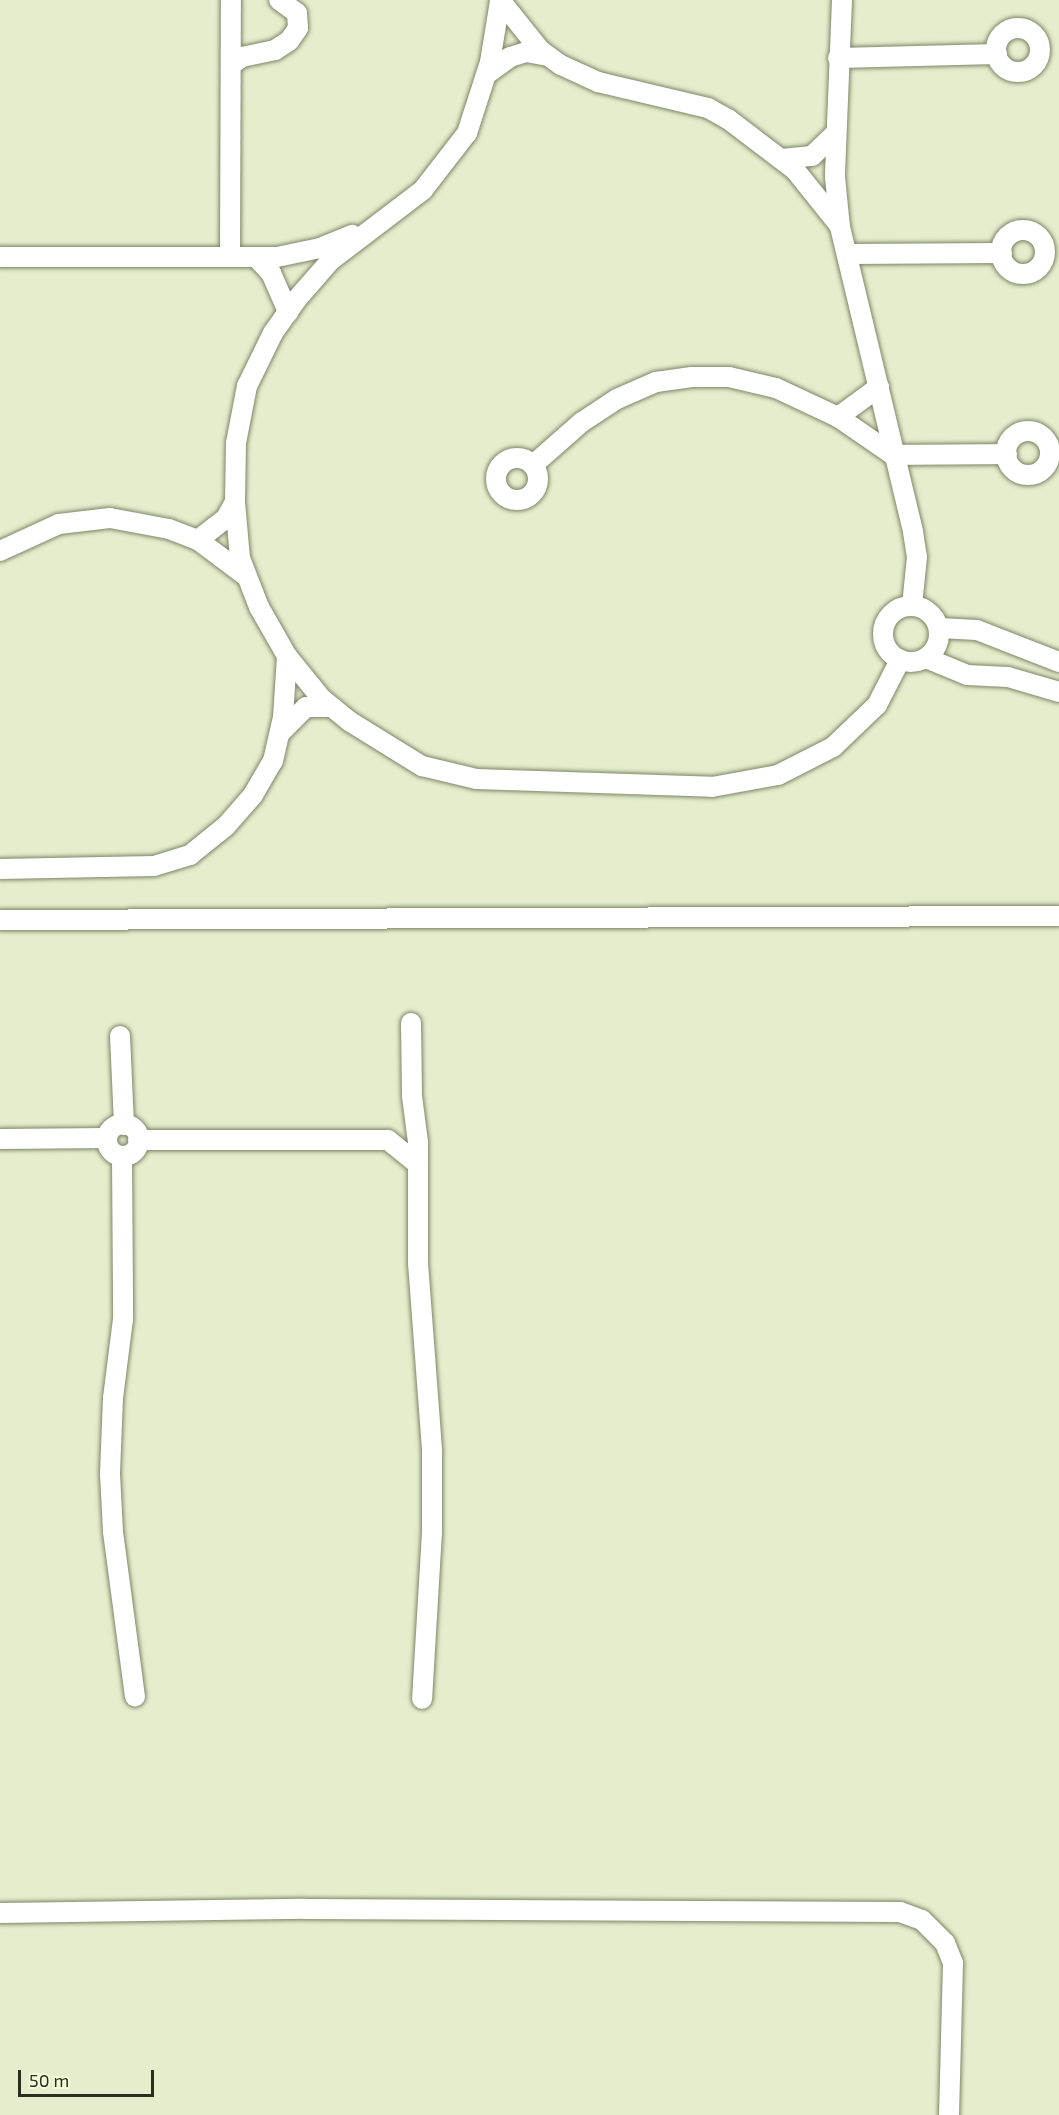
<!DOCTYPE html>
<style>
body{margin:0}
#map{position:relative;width:1059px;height:2115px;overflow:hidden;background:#e6edcd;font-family:"Exo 2",sans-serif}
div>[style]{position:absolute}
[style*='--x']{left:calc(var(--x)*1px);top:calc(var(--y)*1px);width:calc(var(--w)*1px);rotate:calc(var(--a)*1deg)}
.roads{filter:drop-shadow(0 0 2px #7f8567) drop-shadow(0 0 2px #7f8567)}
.minor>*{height:20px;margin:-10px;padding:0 10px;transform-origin:10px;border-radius:10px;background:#fff}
.minor>.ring{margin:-10px;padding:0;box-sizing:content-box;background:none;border:20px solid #fff;border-radius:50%}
span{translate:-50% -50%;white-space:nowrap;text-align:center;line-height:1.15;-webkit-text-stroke:4.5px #f3fada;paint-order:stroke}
.scale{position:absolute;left:18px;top:2070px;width:136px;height:27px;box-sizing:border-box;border:3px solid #2b2d21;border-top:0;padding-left:8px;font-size:18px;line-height:21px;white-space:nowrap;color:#2b2d21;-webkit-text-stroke:4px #f3fada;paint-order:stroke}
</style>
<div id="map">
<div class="roads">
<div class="minor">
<div style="--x:500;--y:0;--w:64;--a:51.3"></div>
<div style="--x:540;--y:50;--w:26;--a:36"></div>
<div style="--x:561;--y:65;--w:41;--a:24.7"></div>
<div style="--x:598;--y:82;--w:113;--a:13.3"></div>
<div style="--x:708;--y:108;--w:23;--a:29"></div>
<div style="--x:728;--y:119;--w:84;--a:37.3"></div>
<div style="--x:795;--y:170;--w:72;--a:51.2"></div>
<div style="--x:842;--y:0;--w:177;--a:92.3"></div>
<div style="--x:835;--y:177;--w:50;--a:84.3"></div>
<div style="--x:840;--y:227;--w:314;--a:76.5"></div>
<div style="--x:913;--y:532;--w:25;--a:81"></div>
<div style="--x:917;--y:557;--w:48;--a:95.9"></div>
<div style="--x:500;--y:1;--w:62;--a:99.3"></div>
<div style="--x:490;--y:62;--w:75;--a:107.9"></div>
<div style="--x:467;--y:133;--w:72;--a:127.7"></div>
<div style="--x:423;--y:190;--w:116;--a:142.7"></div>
<div style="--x:331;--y:260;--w:52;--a:131.1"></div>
<div style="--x:297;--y:299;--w:42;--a:125.2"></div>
<div style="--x:273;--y:333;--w:59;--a:116.1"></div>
<div style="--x:247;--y:386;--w:58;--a:100.9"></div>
<div style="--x:236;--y:443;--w:59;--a:91"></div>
<div style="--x:235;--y:502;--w:56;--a:84.9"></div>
<div style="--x:240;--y:558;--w:53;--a:68.8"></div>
<div style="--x:259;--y:607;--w:56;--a:60.3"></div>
<div style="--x:287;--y:656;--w:55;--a:50.9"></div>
<div style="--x:322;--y:699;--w:35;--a:39"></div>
<div style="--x:349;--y:721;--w:86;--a:31.7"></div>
<div style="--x:422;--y:766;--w:56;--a:13.5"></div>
<div style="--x:476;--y:779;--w:236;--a:1.9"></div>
<div style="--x:712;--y:787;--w:67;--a:-10.3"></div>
<div style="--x:778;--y:775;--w:62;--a:-27"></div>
<div style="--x:833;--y:747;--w:61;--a:-43.7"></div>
<div style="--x:877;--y:705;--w:51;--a:-62.9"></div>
<div class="ring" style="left:996px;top:28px;width:24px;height:24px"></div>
<div style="--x:838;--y:58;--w:159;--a:-1.4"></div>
<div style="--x:231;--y:65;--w:14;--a:-36"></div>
<div style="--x:242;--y:57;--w:34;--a:-12"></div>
<div style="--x:275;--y:50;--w:17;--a:-33"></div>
<div style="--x:289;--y:41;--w:16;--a:-55"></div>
<div style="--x:298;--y:28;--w:15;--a:-94"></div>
<div style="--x:297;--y:13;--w:22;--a:-144"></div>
<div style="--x:487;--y:74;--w:29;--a:-36"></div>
<div style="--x:510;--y:57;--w:17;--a:-17"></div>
<div style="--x:526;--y:52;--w:22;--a:10"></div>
<div style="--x:782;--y:159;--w:30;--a:-6"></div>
<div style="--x:812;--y:156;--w:33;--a:-44"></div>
<div class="ring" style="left:1001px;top:230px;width:24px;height:24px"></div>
<div style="--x:850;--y:254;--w:152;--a:-0.4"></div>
<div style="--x:230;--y:256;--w:256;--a:-89.8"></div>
<div style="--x:0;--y:257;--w:277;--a:0"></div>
<div style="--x:277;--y:257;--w:44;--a:-11.8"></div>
<div style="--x:320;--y:248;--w:35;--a:-22"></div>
<div style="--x:256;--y:257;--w:22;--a:47"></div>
<div style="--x:271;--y:273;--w:43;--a:66.4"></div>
<div style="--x:838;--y:417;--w:51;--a:-36.2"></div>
<div class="ring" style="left:1006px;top:431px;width:24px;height:24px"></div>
<div class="ring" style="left:496px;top:458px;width:22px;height:22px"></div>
<div style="--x:533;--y:465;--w:65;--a:-41.3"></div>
<div style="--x:582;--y:422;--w:42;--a:-33.3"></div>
<div style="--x:617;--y:399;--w:43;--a:-23.6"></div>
<div style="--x:656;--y:382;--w:36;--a:-8"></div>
<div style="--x:692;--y:377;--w:37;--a:0"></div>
<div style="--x:729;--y:377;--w:48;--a:13.2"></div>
<div style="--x:776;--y:388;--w:68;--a:25.1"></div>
<div style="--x:838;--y:417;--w:67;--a:34.6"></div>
<div style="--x:893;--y:455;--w:114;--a:-0.5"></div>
<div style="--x:198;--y:540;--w:36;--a:-38"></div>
<div style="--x:226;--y:518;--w:18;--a:-61"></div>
<div style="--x:0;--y:551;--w:65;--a:-24.6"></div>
<div style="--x:59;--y:524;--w:51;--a:-6.7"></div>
<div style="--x:110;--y:518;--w:60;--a:10.6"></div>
<div style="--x:169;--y:529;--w:31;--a:21"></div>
<div style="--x:198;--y:540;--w:60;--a:36.9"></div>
<div class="ring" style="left:883px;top:606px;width:36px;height:36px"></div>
<div style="--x:939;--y:628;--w:38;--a:3"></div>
<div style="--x:977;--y:630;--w:88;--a:21.3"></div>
<div style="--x:926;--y:658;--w:44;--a:22.5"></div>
<div style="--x:967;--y:675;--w:41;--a:2.8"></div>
<div style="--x:1008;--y:677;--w:53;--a:16.4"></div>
<div style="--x:281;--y:732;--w:35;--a:-45"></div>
<div style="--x:306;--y:707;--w:26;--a:0"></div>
<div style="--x:0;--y:869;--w:154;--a:-1.1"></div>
<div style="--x:154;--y:866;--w:38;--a:-17"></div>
<div style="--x:190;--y:855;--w:46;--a:-38.9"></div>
<div style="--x:226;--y:826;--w:41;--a:-48.9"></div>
<div style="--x:253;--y:795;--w:39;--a:-60"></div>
<div style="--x:273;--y:761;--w:45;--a:-77.2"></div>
<div style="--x:283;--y:717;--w:61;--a:-86.2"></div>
<div style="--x:0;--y:920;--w:1059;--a:-0.22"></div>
<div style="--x:411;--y:1023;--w:73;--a:89.2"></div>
<div style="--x:412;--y:1096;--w:46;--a:82.6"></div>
<div style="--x:418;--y:1142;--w:121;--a:90"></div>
<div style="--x:418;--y:1263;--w:189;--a:85.7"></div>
<div style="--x:432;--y:1451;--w:81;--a:90"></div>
<div style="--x:432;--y:1532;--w:167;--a:93.4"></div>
<div style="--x:120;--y:1036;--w:89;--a:87.4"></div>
<div class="ring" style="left:107px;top:1124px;width:12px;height:12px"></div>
<div style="--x:0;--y:1139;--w:107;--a:-0.5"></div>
<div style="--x:138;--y:1140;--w:250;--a:0"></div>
<div style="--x:388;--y:1140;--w:38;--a:39"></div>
<div style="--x:122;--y:1156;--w:163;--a:89.6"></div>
<div style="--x:123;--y:1319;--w:80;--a:97.2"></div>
<div style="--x:113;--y:1398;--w:76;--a:92.3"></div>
<div style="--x:110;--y:1474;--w:58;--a:87"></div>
<div style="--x:113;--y:1532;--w:166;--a:82.4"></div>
<div style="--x:0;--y:1913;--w:305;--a:-0.8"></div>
<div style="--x:305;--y:1909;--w:595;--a:0.29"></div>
<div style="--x:900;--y:1912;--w:23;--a:20"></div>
<div style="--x:922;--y:1920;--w:33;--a:45"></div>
<div style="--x:945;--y:1943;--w:22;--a:68"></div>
<div style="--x:953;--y:1963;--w:152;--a:91.5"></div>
</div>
</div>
<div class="scale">50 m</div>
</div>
